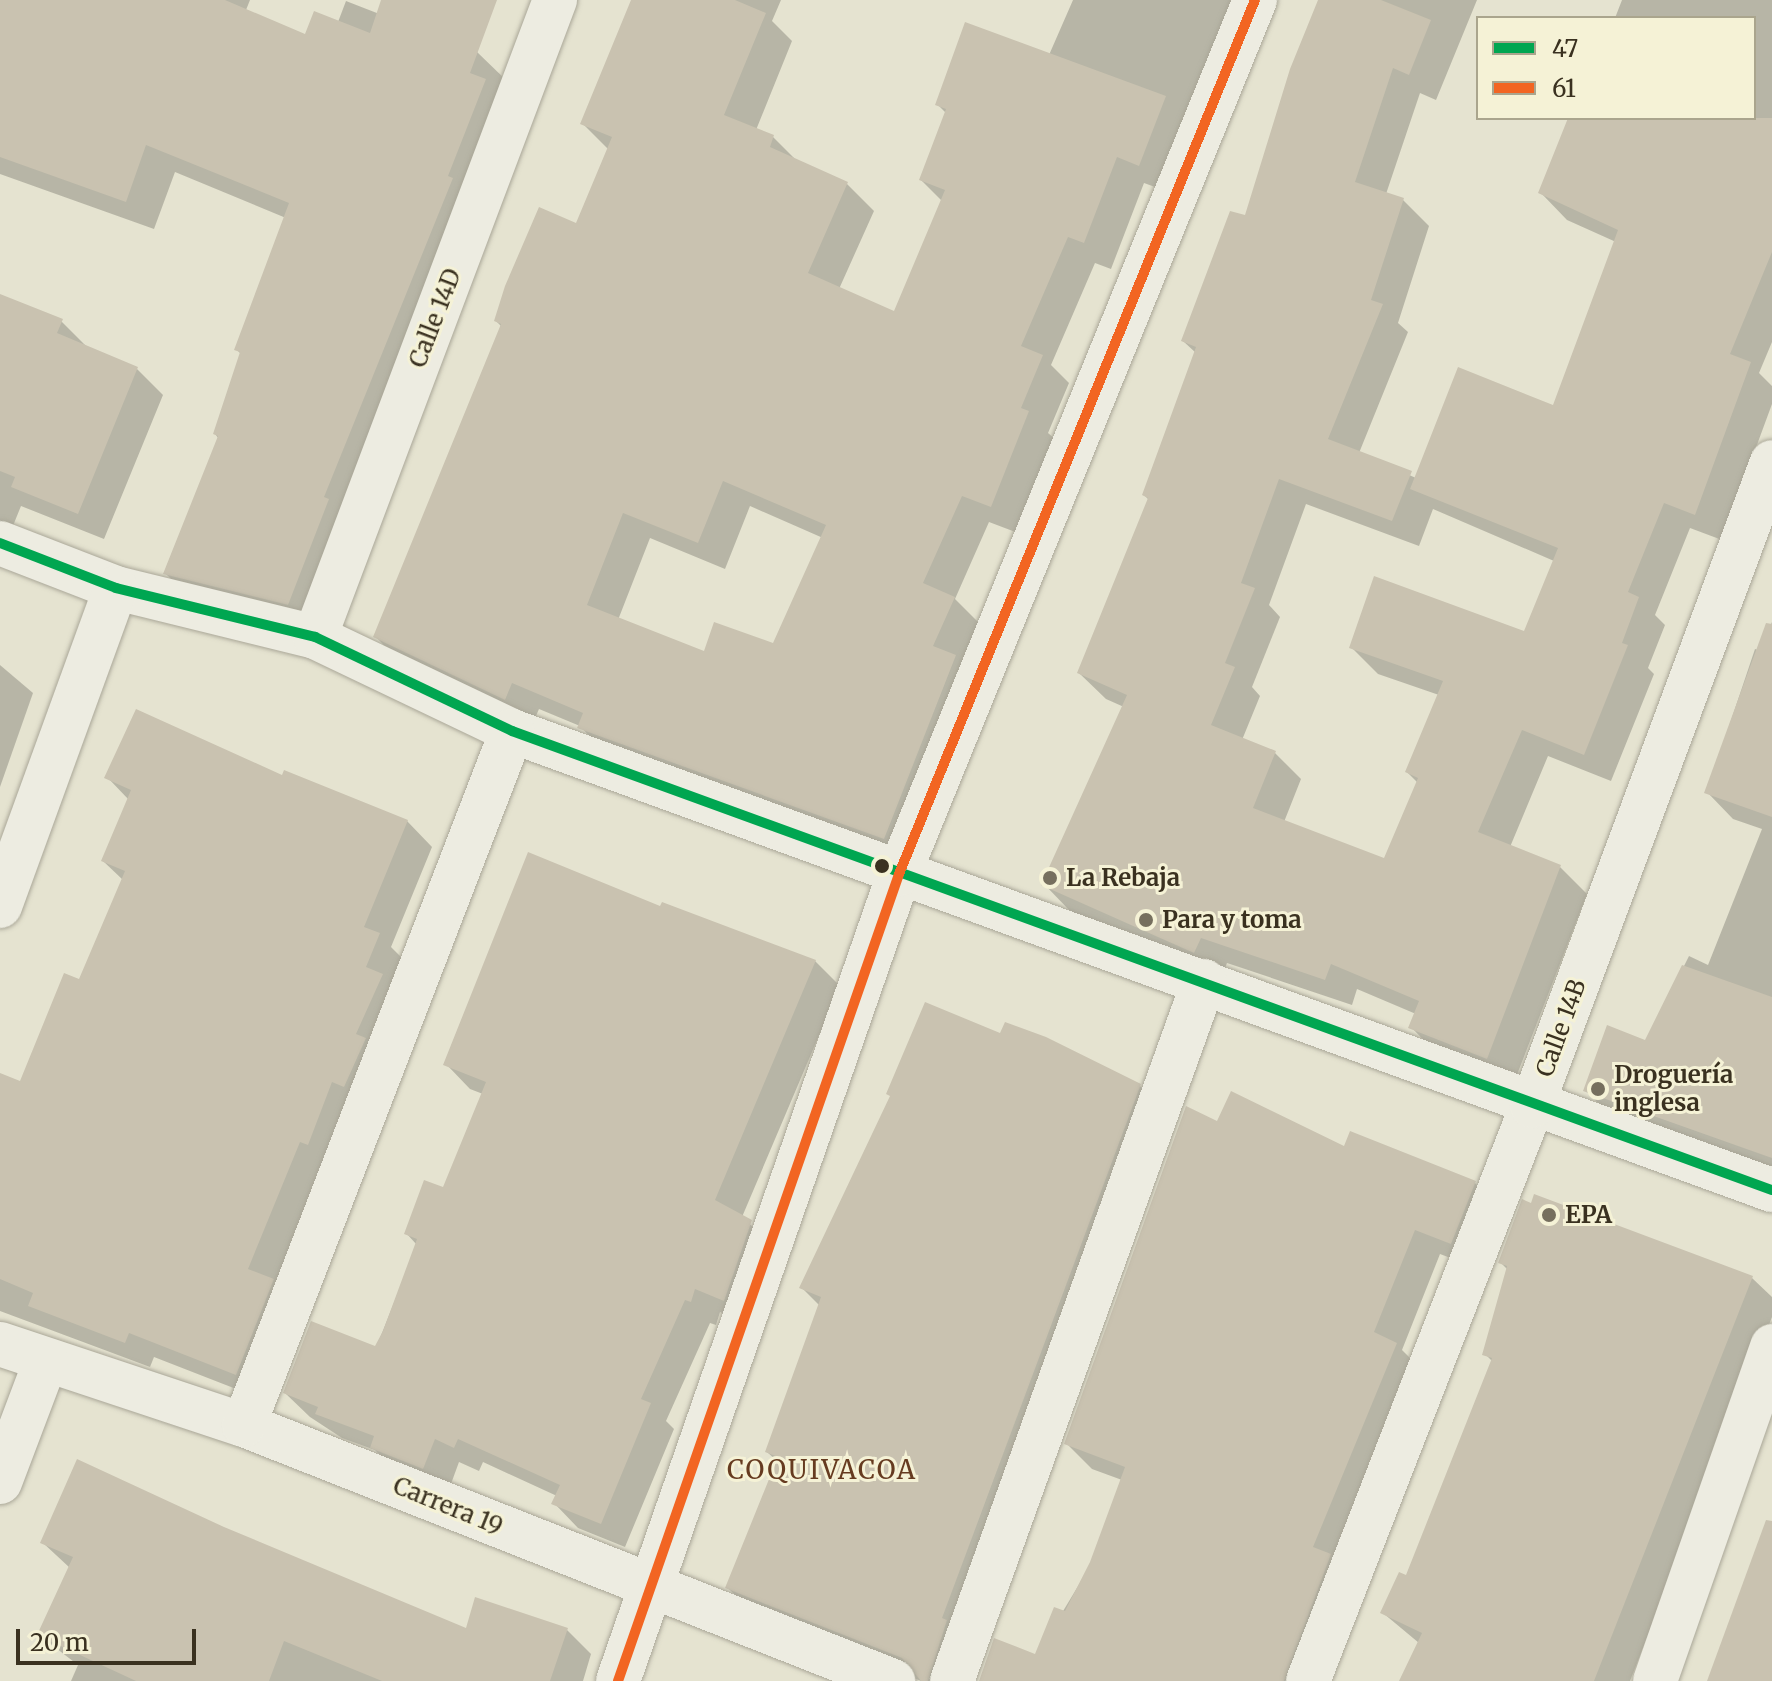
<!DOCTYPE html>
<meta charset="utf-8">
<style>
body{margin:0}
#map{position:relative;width:1772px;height:1681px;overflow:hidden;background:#e5e3d0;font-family:Merriweather,serif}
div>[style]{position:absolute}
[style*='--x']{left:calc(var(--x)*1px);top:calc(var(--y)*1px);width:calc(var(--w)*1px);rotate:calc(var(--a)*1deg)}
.shadow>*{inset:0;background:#0003}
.building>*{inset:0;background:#c9c2b0}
.roads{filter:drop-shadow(0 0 2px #aaa798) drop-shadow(0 0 2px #aaa798)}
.minor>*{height:44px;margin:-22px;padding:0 22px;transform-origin:22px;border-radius:22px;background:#edece1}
.bus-1>*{height:10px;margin:-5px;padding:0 5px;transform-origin:5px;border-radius:5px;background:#00a651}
.bus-2>*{height:10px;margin:-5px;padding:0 5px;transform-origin:5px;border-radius:5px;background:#f26522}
.dots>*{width:22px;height:22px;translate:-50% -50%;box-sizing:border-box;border:4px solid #f5f2d6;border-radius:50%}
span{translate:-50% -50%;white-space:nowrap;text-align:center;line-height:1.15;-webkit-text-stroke:6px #f5f2d6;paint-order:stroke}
.street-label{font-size:24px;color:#3a3120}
.poi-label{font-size:24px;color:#3a3120;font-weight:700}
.left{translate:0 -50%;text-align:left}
.neighbourhood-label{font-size:26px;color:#663b20;letter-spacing:2px}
.legend{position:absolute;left:1476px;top:16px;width:280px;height:104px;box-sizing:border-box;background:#f5f2d6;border:2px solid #aaa58d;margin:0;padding:10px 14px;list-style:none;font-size:24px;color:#3a3120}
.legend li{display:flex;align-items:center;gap:16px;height:40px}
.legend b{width:40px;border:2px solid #aaa58d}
.scale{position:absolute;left:16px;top:1629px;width:180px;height:36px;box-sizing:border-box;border:4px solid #3a3120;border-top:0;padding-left:10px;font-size:24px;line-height:28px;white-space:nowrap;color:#3a3120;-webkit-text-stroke:6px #f5f2d6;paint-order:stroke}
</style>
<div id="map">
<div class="shadow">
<div style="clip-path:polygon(0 0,250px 0,246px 10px,306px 37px,338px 22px,346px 1px,477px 52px,506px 80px,317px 632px,194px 602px,165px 573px,219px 439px,215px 434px,241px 354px,236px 349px,286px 218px,175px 172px,154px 229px,0 174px)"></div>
<div style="clip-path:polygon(evenodd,633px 0,781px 0,772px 21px,792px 41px,756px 130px,773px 137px,798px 162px,847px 184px,874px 211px,839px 289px,895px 313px,943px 202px,921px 180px,946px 113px,937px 104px,1049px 55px,1073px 0,1246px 0,1166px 191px,1144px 183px,1111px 269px,1095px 263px,1051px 365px,1069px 383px,1048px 433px,1055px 439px,1018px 533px,989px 522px,955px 599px,981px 625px,911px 864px,606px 754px,580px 726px,539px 709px,532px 725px,402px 664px,376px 637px,502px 327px,496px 321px,577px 225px,609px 150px,583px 124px,633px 0,750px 506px,823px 538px,774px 646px,705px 654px,618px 620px,650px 538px,725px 569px,750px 506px)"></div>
<div style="clip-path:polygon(evenodd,1321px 0,1477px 0,1436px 100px,1420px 93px,1386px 194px,1403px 200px,1429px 226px,1398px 323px,1408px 332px,1359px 453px,1416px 478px,1554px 408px,1616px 242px,1567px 220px,1541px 193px,1572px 118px,1754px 118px,1754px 18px,1615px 18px,1622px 0,1772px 0,1772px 342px,1759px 373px,1772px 386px,1772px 404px,1722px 540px,1690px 528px,1655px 615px,1665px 625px,1648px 668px,1654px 674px,1611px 781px,1548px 756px,1510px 847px,1560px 867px,1587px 894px,1513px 1085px,1437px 1054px,1411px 1027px,1416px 1014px,1357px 989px,1352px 1005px,1227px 963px,1221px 978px,1070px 911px,1044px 884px,1124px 707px,1106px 699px,1079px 673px,1149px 500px,1144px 495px,1196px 353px,1183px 341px,1246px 218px,1321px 0,1306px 504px,1419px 546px,1433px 509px,1554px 561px,1525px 634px,1351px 647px,1378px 674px,1439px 695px,1407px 772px,1418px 783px,1385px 861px,1284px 822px,1301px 779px,1275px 753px,1242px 740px,1260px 696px,1252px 687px,1280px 617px,1269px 605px,1306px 504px)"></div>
<div style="clip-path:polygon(0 310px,61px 321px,87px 347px,137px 369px,163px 395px,104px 539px,21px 506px,0 558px)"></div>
<div style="clip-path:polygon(1772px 622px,1772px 1178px,1612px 1117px,1585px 1090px,1646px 1042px,1689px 956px,1708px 965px,1762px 829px,1733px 819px,1707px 792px,1755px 649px,1761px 651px)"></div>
<div style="clip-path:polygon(0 665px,33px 693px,0 787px)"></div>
<div style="clip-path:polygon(107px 777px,283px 778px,407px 821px,432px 847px,391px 947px,404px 960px,262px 1399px,154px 1357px,150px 1367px,0 1311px,0 1075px,21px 1084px,80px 982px,123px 880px,103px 861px,129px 800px)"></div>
<div style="clip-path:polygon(661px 908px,815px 961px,840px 986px,742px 1217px,775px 1247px,749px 1324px,720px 1312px,716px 1325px,710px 1323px,666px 1421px,674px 1429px,625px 1547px,578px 1528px,554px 1503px,557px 1496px,483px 1462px,479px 1471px,459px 1462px,448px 1492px,396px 1472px,375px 1450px,342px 1438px,310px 1417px,285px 1393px,376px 1348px,417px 1245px,406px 1233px,444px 1189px,483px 1094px,470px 1089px,446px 1064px)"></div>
<div style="clip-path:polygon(1002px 1035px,1139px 1085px,1163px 1109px,957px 1681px,921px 1681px,751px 1611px,727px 1587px,778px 1462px,767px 1452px,820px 1306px,801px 1287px)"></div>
<div style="clip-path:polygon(1218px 1124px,1475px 1183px,1500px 1208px,1477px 1268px,1440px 1254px,1402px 1350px,1422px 1370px,1316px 1681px,981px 1681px,1036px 1656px,1092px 1563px,1122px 1480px,1092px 1469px,1066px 1443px)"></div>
<div style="clip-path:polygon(1535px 1197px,1752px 1278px,1772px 1297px,1772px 1317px,1630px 1681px,1401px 1681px,1419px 1643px,1383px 1613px,1408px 1578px,1493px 1362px,1485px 1354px,1508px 1270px,1500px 1262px)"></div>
<div style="clip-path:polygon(223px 1528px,468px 1630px,567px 1630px,591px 1654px,583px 1681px,71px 1681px,78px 1665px,39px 1635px,70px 1568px,42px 1542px)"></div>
</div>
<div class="building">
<div style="clip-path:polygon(0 0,225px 0,305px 34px,314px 11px,370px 33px,381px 0,497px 0,470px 73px,486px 79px,448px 176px,453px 178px,324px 497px,329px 499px,288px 605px,163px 574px,218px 436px,213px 434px,240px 352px,234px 350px,289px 203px,146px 145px,126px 202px,0 157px)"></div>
<div style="clip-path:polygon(evenodd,631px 0,735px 0,766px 13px,724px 115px,774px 135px,770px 147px,848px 182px,808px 273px,894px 311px,945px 190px,919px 180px,946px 109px,935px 105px,965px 22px,1166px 96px,1139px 166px,1117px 157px,1084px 243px,1068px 237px,1021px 346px,1043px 355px,1021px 408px,1029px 411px,991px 507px,962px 496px,923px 583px,955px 597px,933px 646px,956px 655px,884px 839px,577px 728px,583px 713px,512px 683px,505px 700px,373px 637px,501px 324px,494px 321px,505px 286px,539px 207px,576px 223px,612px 137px,580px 124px,631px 0,723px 481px,826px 525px,773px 643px,714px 622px,704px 651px,587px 605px,623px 513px,698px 543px,723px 481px)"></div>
<div style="clip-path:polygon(1318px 0,1381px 0,1431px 20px,1409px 75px,1393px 68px,1355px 182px,1404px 198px,1371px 300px,1383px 304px,1328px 439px,1412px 471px,1392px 521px,1279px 479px,1241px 583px,1255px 588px,1225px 663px,1235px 667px,1211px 725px,1276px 751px,1253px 808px,1384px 858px,1418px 778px,1405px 772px,1443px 681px,1349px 648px,1374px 576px,1524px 631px,1558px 548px,1410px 489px,1458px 367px,1553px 405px,1618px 230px,1538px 193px,1568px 118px,1772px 118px,1772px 252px,1730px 354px,1751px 362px,1695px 515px,1664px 503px,1628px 592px,1639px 597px,1622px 643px,1628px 645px,1584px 755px,1522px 730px,1478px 832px,1561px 865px,1487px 1059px,1408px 1028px,1419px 1001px,1331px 964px,1325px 980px,1201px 938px,1194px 953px,1041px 885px,1127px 695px,1077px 673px,1148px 498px,1142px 495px,1196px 347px,1181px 341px,1230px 211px,1245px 215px,1290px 69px)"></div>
<div style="clip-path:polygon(0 294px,63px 319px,57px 333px,138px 367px,78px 514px,11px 487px,15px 477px,0 471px)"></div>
<div style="clip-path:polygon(1766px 623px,1772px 624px,1772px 817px,1704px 793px)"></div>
<div style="clip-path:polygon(136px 709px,282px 775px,284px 770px,408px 820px,364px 927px,380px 933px,366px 967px,383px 974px,356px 1034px,366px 1038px,344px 1087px,332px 1082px,308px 1145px,300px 1142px,248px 1269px,274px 1279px,236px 1375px,129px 1333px,125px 1343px,28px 1306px,33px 1293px,0 1279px,0 1073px,20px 1081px,64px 973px,79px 979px,125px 871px,101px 861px,131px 790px,104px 778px)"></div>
<div style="clip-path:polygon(528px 852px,660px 906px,662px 902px,816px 960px,715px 1200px,752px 1220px,724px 1301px,695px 1289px,691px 1302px,685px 1300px,641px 1399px,651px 1403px,601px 1524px,551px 1504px,560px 1485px,458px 1439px,454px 1448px,435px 1439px,423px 1469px,370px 1448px,374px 1436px,315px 1414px,318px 1407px,283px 1393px,311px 1321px,375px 1346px,383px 1331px,417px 1239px,404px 1234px,424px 1180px,443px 1187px,486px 1082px,443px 1065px)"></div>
<div style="clip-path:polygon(1682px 965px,1772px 997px,1772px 1158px,1583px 1091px,1607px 1025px,1645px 1040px)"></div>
<div style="clip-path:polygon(925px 1002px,1000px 1033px,1005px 1022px,1046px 1037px,1141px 1084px,942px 1618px,947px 1620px,928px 1681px,921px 1681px,902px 1658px,725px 1588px,778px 1457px,765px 1452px,821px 1297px,799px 1288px,890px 1096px,886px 1094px)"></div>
<div style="clip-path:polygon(1231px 1091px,1344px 1146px,1350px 1131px,1476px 1181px,1451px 1244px,1415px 1230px,1374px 1332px,1397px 1343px,1313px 1547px,1331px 1554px,1284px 1681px,979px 1681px,994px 1638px,1035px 1654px,1054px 1607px,1065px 1611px,1090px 1562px,1125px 1467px,1064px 1444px,1186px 1106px,1217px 1121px)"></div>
<div style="clip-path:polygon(1534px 1194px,1753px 1276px,1594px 1681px,1399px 1681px,1422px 1633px,1380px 1613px,1399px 1572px,1406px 1575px,1492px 1358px,1482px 1355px,1507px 1266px,1498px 1263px,1522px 1199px,1531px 1203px)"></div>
<div style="clip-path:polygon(77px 1459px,224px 1527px,466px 1628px,475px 1597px,568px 1628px,550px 1681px,382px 1681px,284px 1641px,269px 1681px,136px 1681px,37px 1635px,73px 1557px,40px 1543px)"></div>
<div style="clip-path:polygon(1766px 1520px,1772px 1521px,1772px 1681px,1707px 1681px)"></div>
</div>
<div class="roads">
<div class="minor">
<div style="--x:0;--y:543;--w:124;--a:21.2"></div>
<div style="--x:116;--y:588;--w:205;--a:13.8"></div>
<div style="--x:315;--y:637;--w:218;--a:25.5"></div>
<div style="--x:512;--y:731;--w:1341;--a:20.02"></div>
<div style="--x:315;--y:637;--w:681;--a:-69.36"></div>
<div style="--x:0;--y:906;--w:338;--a:-70"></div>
<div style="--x:0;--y:1344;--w:257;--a:18.4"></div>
<div style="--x:244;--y:1425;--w:698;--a:21.53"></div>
<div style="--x:244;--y:1425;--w:744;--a:-68.89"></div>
<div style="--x:0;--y:1482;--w:130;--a:-69.3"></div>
<div style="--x:618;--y:1681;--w:855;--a:-70.8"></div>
<div style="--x:899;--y:874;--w:944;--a:-67.84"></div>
<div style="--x:952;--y:1681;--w:744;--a:-70.2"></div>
<div style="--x:1308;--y:1681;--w:617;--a:-68.72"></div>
<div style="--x:1532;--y:1106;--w:687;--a:-69.56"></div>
<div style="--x:1655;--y:1681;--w:355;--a:-70.7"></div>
</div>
</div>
<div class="bus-1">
<div style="--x:0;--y:543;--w:124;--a:21.2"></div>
<div style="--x:116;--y:588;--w:205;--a:13.8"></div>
<div style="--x:315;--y:637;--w:218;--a:25.5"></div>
<div style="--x:512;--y:731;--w:1341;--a:20.02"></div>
</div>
<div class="bus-2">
<div style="--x:618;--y:1681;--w:855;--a:-70.8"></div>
<div style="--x:899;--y:874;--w:944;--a:-67.84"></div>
</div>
<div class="dots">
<div style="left:882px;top:866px;background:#3a3120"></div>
<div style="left:1050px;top:878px;background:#766f5e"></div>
<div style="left:1146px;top:920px;background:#766f5e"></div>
<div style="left:1598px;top:1089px;background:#766f5e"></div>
<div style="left:1549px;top:1215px;background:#766f5e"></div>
</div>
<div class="street-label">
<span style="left:435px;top:318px;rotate:-69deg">Calle 14D</span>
<span style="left:1561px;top:1028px;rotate:-70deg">Calle 14B</span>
<span style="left:448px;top:1506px;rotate:22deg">Carrera 19</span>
</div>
<div class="poi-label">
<span class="left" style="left:1066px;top:878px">La Rebaja</span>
<span class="left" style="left:1162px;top:920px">Para y toma</span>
<span class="left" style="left:1614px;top:1089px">Droguería<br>inglesa</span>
<span class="left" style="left:1565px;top:1215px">EPA</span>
</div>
<div class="neighbourhood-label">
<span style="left:822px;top:1470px">COQUIVACOA</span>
</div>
<ul class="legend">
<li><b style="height:10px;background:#00a651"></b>47</li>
<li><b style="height:10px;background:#f26522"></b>61</li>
</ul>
<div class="scale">20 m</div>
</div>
